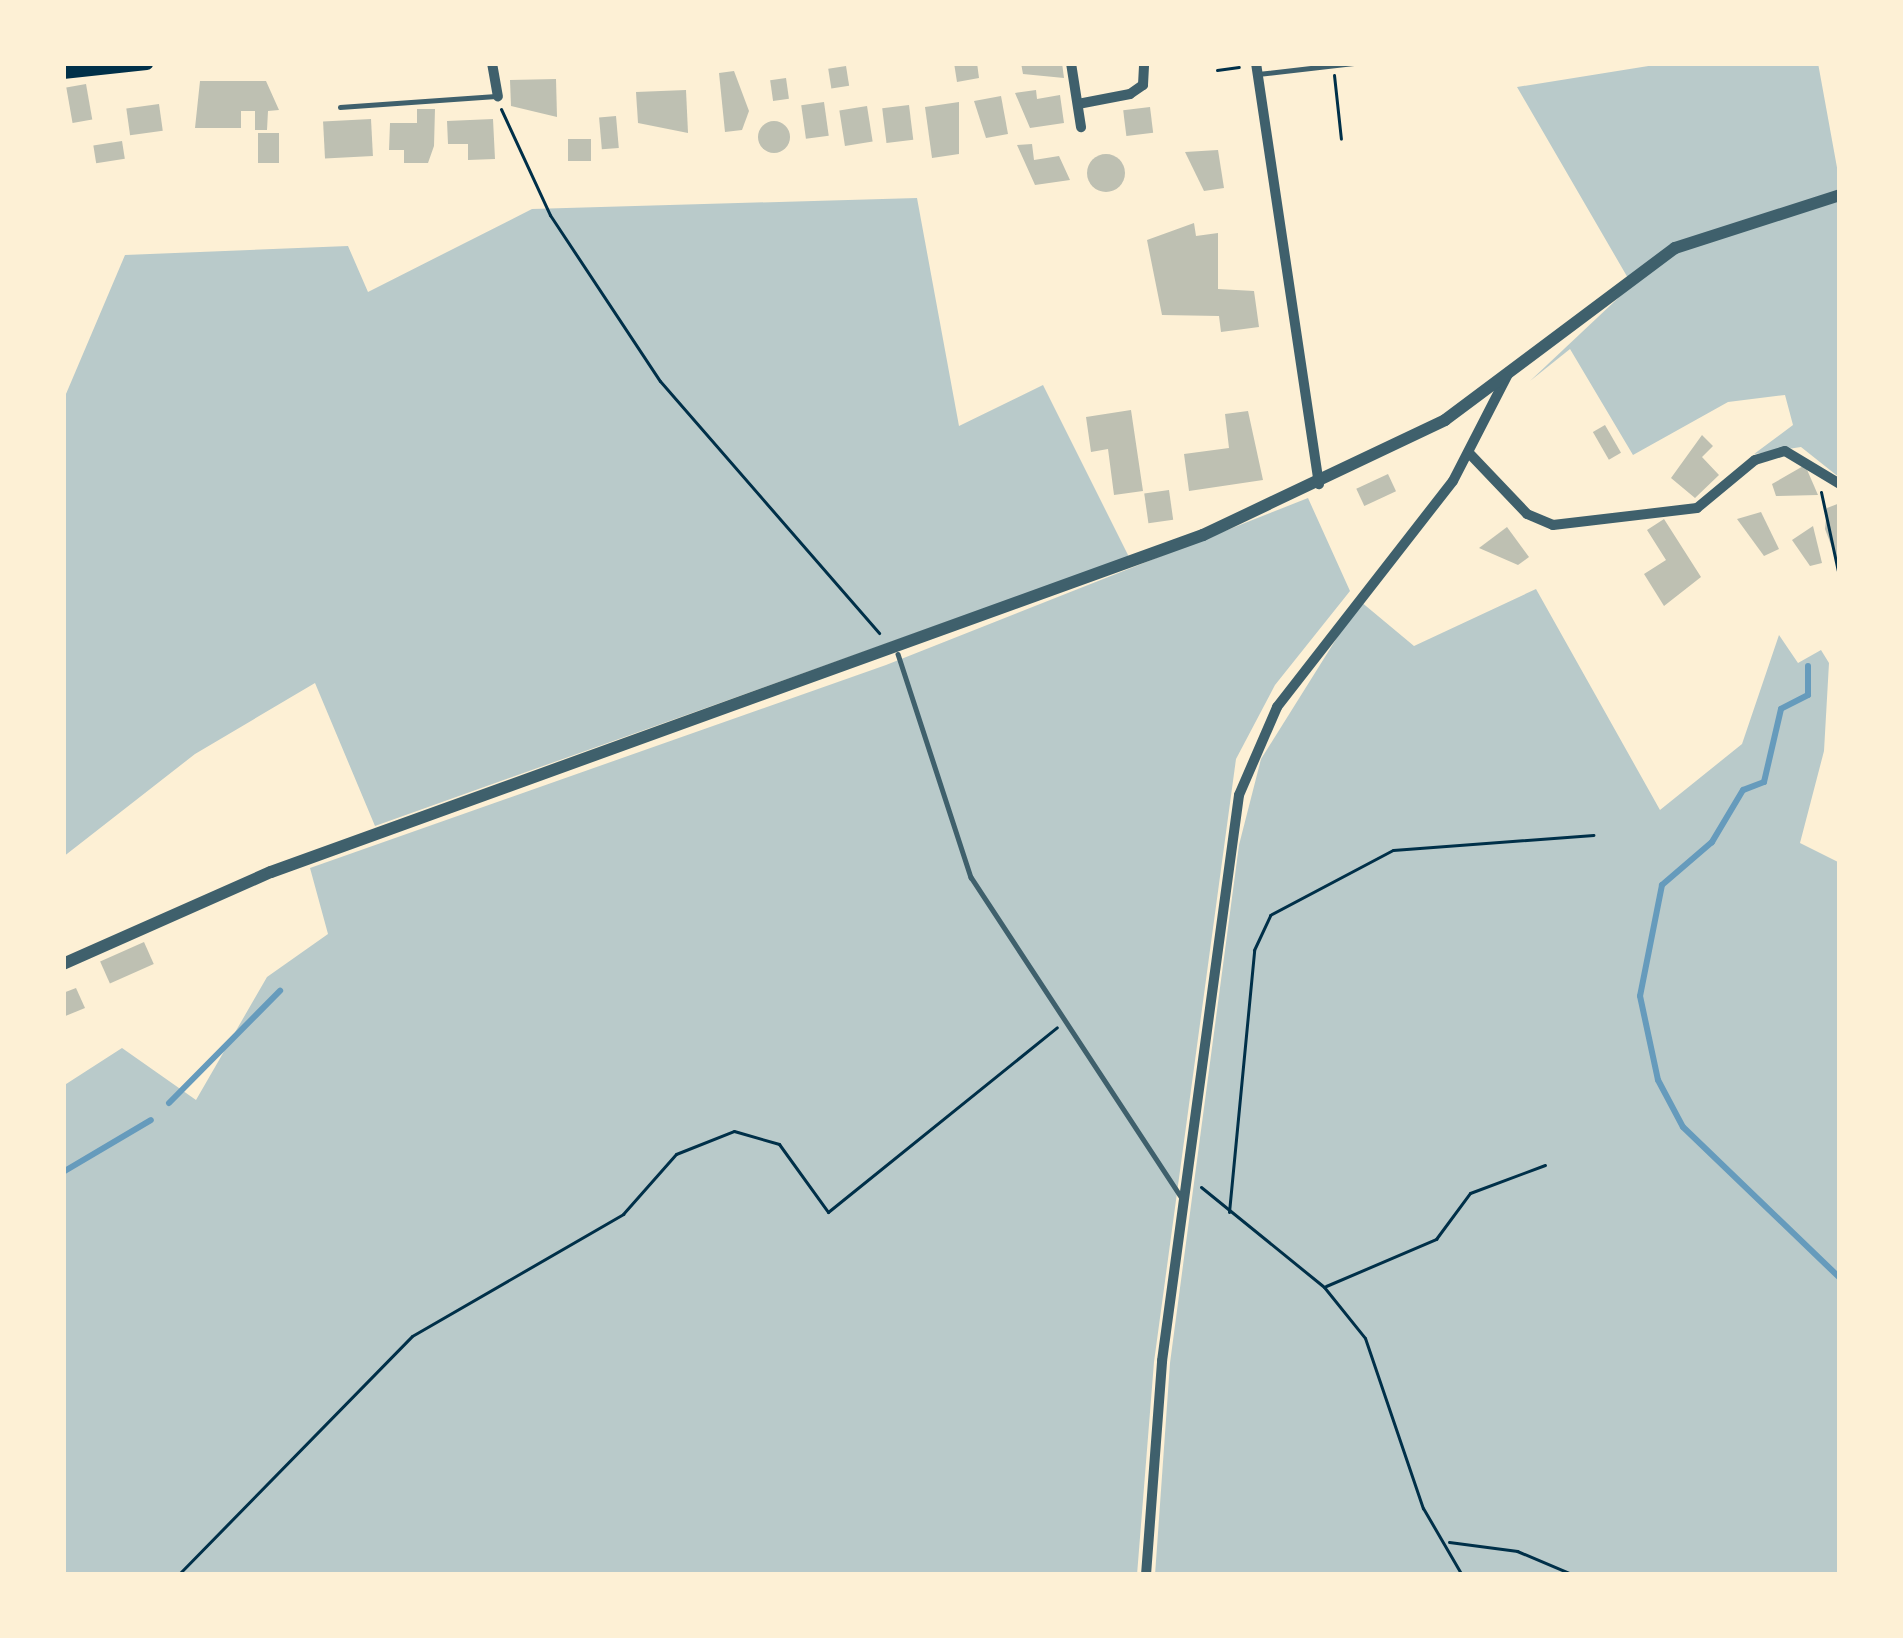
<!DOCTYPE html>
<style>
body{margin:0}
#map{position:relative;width:1903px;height:1638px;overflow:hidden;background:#fdf0d5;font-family:Poppins,sans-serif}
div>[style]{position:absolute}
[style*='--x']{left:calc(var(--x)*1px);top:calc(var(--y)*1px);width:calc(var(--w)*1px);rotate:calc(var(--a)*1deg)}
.green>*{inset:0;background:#b9caca}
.stream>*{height:6px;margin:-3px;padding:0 3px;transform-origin:3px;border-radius:3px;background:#669bbc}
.building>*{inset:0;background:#bec0b2;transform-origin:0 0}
.round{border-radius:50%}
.path>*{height:3px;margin:-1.5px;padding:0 1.5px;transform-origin:1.5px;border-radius:1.5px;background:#003049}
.service>*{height:4.5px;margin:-2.25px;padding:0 2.25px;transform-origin:2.25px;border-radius:2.25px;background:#3f606c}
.minor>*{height:10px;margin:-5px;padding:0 5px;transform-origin:5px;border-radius:5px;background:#3f606c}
.tertiary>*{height:12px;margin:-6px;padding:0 6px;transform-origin:6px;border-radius:6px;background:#3f606c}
.secondary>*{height:14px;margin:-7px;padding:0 7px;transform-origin:7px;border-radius:7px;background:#003049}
span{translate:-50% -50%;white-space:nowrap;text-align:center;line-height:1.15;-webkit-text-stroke:10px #fdf0d5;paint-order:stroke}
.frame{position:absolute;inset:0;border:66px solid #fdf0d5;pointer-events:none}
</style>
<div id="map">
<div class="green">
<div style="clip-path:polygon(1667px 63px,1818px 63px,1840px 184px,1840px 478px,1801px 447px,1754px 454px,1793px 425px,1785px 395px,1728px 402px,1633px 455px,1570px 349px,1530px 381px,1632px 285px,1517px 87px)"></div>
<div style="clip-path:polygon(917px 198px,959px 426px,1043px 385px,1129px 557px,375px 826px,315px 683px,195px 754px,63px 857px,63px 401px,125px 255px,348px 246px,368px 292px,532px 209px)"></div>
<div style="clip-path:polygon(1308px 498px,1350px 591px,1275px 685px,1236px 759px,1154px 1362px,1137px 1575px,63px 1575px,63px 1086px,122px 1048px,196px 1100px,267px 977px,328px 934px,310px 868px,886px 665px)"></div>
<div style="clip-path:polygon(1536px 589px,1660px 810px,1742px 744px,1779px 635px,1798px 663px,1821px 650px,1829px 663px,1824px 751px,1800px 843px,1840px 863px,1840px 1575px,1155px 1575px,1170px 1363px,1239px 845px,1261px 759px,1360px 601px,1414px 646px)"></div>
</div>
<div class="stream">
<div style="--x:1808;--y:666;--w:29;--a:90"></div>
<div style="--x:1808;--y:695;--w:30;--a:153"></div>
<div style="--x:1781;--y:709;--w:75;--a:103.1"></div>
<div style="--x:1764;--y:782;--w:22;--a:159"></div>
<div style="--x:1743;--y:790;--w:61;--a:120.8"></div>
<div style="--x:1712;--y:842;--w:66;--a:139.3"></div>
<div style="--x:1662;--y:885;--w:113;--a:101.2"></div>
<div style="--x:1640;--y:996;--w:86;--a:77.9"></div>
<div style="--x:1658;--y:1080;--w:53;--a:62"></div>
<div style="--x:1683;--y:1127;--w:218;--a:43.9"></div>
<div style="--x:169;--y:1103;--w:158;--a:-45.3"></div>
<div style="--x:63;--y:1172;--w:102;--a:-30.6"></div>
</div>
<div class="building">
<div style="clip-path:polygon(954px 63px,977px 63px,979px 78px,957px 82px)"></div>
<div style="clip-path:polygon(1021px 63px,1062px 63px,1064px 78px,1023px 74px)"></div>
<div style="left:846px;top:66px;width:20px;height:18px;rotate:81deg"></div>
<div style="clip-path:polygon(734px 71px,749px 111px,742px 130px,725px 132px,719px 73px)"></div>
<div style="left:786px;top:78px;width:21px;height:16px;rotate:82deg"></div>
<div style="clip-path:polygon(556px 79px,557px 117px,511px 106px,510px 80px)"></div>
<div style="clip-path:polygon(200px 81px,266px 81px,279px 110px,268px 111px,267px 130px,255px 130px,255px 111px,241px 111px,241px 128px,195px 128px)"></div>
<div style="left:86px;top:84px;width:36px;height:20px;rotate:80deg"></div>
<div style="clip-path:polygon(686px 90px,688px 133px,638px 123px,636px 92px)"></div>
<div style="clip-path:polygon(1036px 90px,1037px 99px,1060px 95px,1064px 123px,1030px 128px,1015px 93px)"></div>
<div style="clip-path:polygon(1001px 96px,1008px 134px,986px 138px,974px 101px)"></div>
<div style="left:824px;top:102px;width:34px;height:23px;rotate:82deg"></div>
<div style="clip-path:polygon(959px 102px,959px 154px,932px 158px,925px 107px)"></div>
<div style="left:159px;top:104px;width:27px;height:33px;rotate:82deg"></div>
<div style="left:909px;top:105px;width:35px;height:27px;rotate:83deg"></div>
<div style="left:867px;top:106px;width:36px;height:28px;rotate:81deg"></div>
<div style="left:1150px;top:107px;width:26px;height:27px;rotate:83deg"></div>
<div style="clip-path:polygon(417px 109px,435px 109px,434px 146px,428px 163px,404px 163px,404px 150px,389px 150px,390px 123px,417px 123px)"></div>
<div style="left:616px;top:116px;width:32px;height:17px;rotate:85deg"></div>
<div style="left:371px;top:119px;width:37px;height:48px;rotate:87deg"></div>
<div style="clip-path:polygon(493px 119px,495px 159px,468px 160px,468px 144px,448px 144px,447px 121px)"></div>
<div class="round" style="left:758px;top:121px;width:32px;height:32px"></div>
<div style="left:258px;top:133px;width:21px;height:30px"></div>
<div style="left:568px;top:139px;width:23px;height:22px"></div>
<div style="left:122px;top:141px;width:18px;height:29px;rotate:81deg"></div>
<div style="clip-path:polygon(1032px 144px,1034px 160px,1059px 156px,1070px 180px,1035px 185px,1017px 145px)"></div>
<div style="clip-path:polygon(1218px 150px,1224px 188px,1204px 191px,1185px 152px)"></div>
<div class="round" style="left:1087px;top:154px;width:38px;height:38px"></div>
<div style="clip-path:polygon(1194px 223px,1196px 236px,1218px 233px,1218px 289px,1254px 291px,1259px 327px,1221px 332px,1219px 316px,1162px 315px,1147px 240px)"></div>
<div style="clip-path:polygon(1131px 410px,1143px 491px,1114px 495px,1108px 449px,1091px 452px,1086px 417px)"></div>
<div style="clip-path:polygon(1248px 411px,1263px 480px,1189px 491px,1184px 454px,1229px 448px,1225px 414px)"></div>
<div style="left:1605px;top:425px;width:32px;height:14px;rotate:60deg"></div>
<div style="clip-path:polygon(1702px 435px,1713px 446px,1702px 457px,1719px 475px,1695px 498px,1671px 478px)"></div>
<div style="clip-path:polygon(1805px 465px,1818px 495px,1776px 496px,1772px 484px)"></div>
<div style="left:1388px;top:474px;width:19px;height:35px;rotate:65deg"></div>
<div style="left:1169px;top:490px;width:30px;height:25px;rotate:82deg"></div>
<div style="clip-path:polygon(1840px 503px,1840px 557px,1836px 558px,1825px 529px,1827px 508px)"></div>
<div style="clip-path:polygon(1761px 512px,1779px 549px,1764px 556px,1737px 519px)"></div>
<div style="clip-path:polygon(1664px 519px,1701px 577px,1664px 606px,1644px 574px,1666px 560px,1647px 530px)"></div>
<div style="clip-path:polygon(1813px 526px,1822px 563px,1810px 566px,1792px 540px)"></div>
<div style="clip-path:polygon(1507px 527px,1529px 557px,1518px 565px,1479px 548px)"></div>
<div style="left:144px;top:942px;width:24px;height:48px;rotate:66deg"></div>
<div style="clip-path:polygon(76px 988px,85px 1008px,63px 1017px,63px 993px)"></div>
</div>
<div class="path">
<div style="--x:1217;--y:70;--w:22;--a:-8"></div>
<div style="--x:1334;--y:75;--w:64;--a:83.8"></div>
<div style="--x:501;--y:109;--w:117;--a:65.2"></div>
<div style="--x:550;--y:215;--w:199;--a:56.5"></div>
<div style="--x:660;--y:381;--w:334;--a:49"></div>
<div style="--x:1821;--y:492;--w:91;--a:77.9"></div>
<div style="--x:1840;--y:698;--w:97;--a:90"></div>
<div style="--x:1201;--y:1187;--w:159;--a:39.1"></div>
<div style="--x:1324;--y:1287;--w:65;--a:51.2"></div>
<div style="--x:1365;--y:1338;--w:180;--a:71.2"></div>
<div style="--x:1423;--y:1508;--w:78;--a:59.8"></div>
<div style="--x:1229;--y:1212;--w:263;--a:-84.5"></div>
<div style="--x:1254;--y:950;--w:38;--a:-65"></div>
<div style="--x:1270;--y:915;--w:139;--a:-27.9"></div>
<div style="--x:1393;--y:850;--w:201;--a:-4.3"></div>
<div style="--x:1326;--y:1286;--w:120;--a:-23.1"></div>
<div style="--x:1436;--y:1239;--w:57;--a:-53.5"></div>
<div style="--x:1470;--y:1193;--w:80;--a:-20.5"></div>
<div style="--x:1449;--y:1542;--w:69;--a:7.5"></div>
<div style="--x:1517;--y:1551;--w:62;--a:22.8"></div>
<div style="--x:178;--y:1575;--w:334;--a:-45.6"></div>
<div style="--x:412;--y:1336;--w:244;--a:-30"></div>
<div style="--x:623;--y:1214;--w:80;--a:-48.5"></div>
<div style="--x:676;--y:1154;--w:62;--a:-21.6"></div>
<div style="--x:734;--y:1131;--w:47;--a:16.1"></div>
<div style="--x:779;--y:1144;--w:84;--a:54.2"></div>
<div style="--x:828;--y:1212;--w:294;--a:-38.9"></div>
<div style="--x:1684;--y:1575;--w:6;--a:0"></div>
</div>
<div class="service">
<div style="--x:1258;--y:74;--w:96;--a:-6.6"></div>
<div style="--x:340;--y:107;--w:156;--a:-4"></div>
<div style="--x:898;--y:654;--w:235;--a:71.9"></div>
<div style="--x:971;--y:877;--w:383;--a:56.7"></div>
</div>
<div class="minor">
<div style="--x:492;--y:63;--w:34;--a:80"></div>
<div style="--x:1071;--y:63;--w:65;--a:81.1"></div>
<div style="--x:1256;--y:63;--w:426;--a:81.5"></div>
<div style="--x:1078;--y:104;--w:53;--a:-10.9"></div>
<div style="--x:1130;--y:94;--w:16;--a:-35"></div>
<div style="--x:1143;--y:85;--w:22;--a:-87"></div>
<div style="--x:1469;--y:453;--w:84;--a:46.4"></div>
<div style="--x:1527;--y:514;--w:28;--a:23"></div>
<div style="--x:1553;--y:525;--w:145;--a:-6.7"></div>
<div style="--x:1697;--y:508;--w:75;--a:-39.6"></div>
<div style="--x:1755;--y:460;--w:31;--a:-17"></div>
<div style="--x:1785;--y:451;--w:64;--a:31"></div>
<div style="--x:1146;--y:1575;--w:215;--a:-85.7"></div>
<div style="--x:1162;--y:1361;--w:571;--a:-82.25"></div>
<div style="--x:1239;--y:795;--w:96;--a:-66.6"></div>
<div style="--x:1277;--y:707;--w:286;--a:-52.1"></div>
<div style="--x:1453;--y:481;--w:123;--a:-62.8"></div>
</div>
<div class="tertiary">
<div style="--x:63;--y:964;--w:227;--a:-23.9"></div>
<div style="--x:271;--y:872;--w:991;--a:-19.88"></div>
<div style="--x:1203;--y:535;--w:268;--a:-25.4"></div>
<div style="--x:1445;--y:420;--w:287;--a:-36.8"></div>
<div style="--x:1675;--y:248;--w:173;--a:-17.8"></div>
</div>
<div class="secondary">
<div style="--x:63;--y:72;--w:84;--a:-6.1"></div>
</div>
<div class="frame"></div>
</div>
